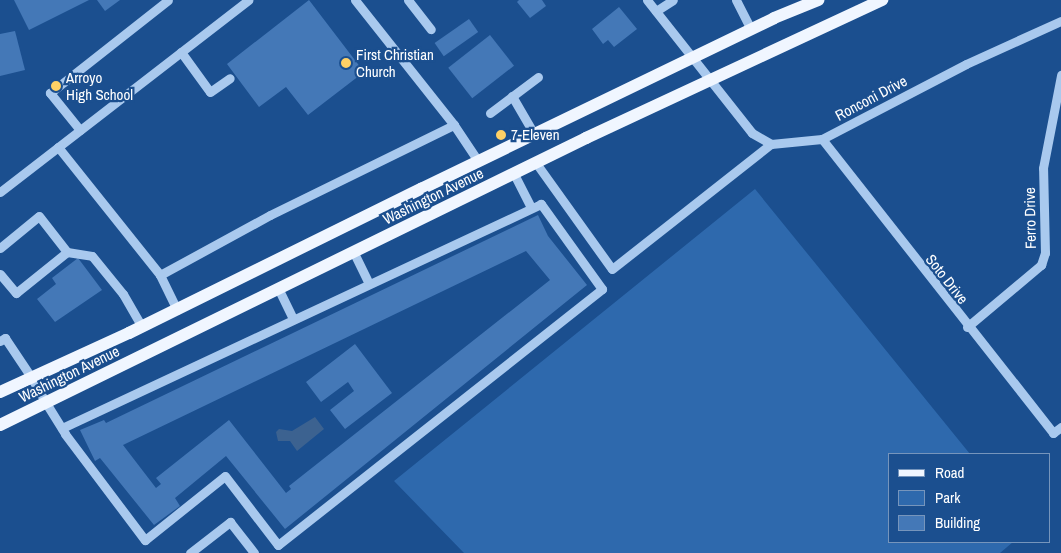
<!DOCTYPE html>
<style>
body{margin:0}
#map{position:relative;width:1061px;height:553px;overflow:hidden;background:#1b4f8f;font-family:"Archivo Narrow",sans-serif}
div>[style]{position:absolute}
[style*='--x']{left:calc(var(--x)*1px);top:calc(var(--y)*1px);width:calc(var(--w)*1px);rotate:calc(var(--a)*1deg)}
.green>*{inset:0;background:#2e69ad}
.water>*{inset:0;background:#3c6290}
.building>*{inset:0;background:#4478b7;transform-origin:0 0}
.minor>*{height:9px;margin:-4.5px;padding:0 4.5px;transform-origin:4.5px;border-radius:4.5px;background:#a9c9ee}
.major>*{height:12px;margin:-6px;padding:0 6px;transform-origin:6px;border-radius:6px;background:#f0f6ff}
.dots>*{width:14px;height:14px;translate:-50% -50%;box-sizing:border-box;border:2px solid #1b4f8f;border-radius:50%}
span{translate:-50% -50%;white-space:nowrap;text-align:center;line-height:1.15;-webkit-text-stroke:4.5px #1b4f8f;paint-order:stroke}
.poi-label{font-size:15px;color:#fff}
.left{translate:0 -50%;text-align:left}
.street-label{font-size:15px;color:#fff}
.legend{position:absolute;left:888px;top:453px;width:162px;height:90px;box-sizing:border-box;background:#1b4f8f;border:1px solid #7695bc;margin:0;padding:6px 9px;list-style:none;font-size:15px;color:#fff}
.legend li{display:flex;align-items:center;gap:10px;height:25px}
.legend b{width:25px;border:1px solid #7695bc}
</style>
<div id="map">
<div class="green">
<div style="clip-path:polygon(755px 189px,970px 454px,890px 454px,890px 542px,1013px 542px,1000px 553px,464px 553px,394px 481px)"></div>
</div>
<div class="water">
<div style="clip-path:polygon(315px 417px,324px 429px,297px 451px,290px 441px,278px 441px,276px 432px,279px 429px,292px 431px)"></div>
</div>
<div class="building">
<div style="clip-path:polygon(14px 0,89px 0,29px 30px)"></div>
<div style="clip-path:polygon(97px 0,120px 0,105px 11px)"></div>
<div style="clip-path:polygon(309px 0,364px 72px,308px 115px,286px 87px,259px 107px,227px 64px)"></div>
<div style="clip-path:polygon(519px 0,542px 0,546px 6px,530px 18px,517px 2px)"></div>
<div style="clip-path:polygon(619px 7px,637px 29px,614px 47px,608px 40px,603px 44px,592px 29px)"></div>
<div style="left:469px;top:19px;width:16px;height:42px;rotate:55deg"></div>
<div style="clip-path:polygon(15px 31px,25px 70px,0 76px,0 34px)"></div>
<div style="left:490px;top:35px;width:39px;height:53px;rotate:52deg"></div>
<div style="clip-path:polygon(evenodd,538px 215px,548px 236px,587px 285px,285px 529px,226px 456px,175px 498px,180px 506px,154px 525px,100px 458px,95px 461px,80px 430px,104px 420px,106px 423px,538px 215px,526px 251px,550px 280px,289px 486px,291px 489px,286px 493px,229px 420px,156px 478px,161px 484px,156px 488px,123px 445px,526px 251px)"></div>
<div style="clip-path:polygon(78px 258px,102px 290px,55px 322px,37px 299px,56px 284px,52px 278px)"></div>
<div style="clip-path:polygon(355px 344px,392px 393px,345px 429px,330px 410px,354px 391px,348px 382px,321px 402px,306px 382px)"></div>
</div>
<div class="minor">
<div style="--x:355;--y:0;--w:159;--a:51.6"></div>
<div style="--x:454;--y:125;--w:43;--a:56.3"></div>
<div style="--x:408;--y:0;--w:37;--a:52"></div>
<div style="--x:647;--y:0;--w:169;--a:51.7"></div>
<div style="--x:752;--y:133;--w:22;--a:30"></div>
<div style="--x:771;--y:144;--w:51;--a:-5.6"></div>
<div style="--x:822;--y:139;--w:162;--a:-27.5"></div>
<div style="--x:966;--y:64;--w:104;--a:-24.4"></div>
<div style="--x:736;--y:0;--w:33;--a:63"></div>
<div style="--x:656;--y:11;--w:20;--a:-33"></div>
<div style="--x:181;--y:52;--w:49;--a:54.1"></div>
<div style="--x:210;--y:92;--w:24;--a:-35"></div>
<div style="--x:512;--y:96;--w:44;--a:59.9"></div>
<div style="--x:490;--y:113;--w:60;--a:-36.9"></div>
<div style="--x:80;--y:130;--w:48;--a:-129"></div>
<div style="--x:50;--y:93;--w:150;--a:-38.2"></div>
<div style="--x:822;--y:139;--w:374;--a:51.8"></div>
<div style="--x:1053;--y:433;--w:10;--a:-37"></div>
<div style="--x:58;--y:147;--w:164;--a:51.4"></div>
<div style="--x:160;--y:275;--w:39;--a:64"></div>
<div style="--x:536;--y:163;--w:130;--a:54.4"></div>
<div style="--x:612;--y:269;--w:202;--a:-38.2"></div>
<div style="--x:514;--y:174;--w:38;--a:63"></div>
<div style="--x:0;--y:192;--w:314;--a:-37.7"></div>
<div style="--x:0;--y:248;--w:50;--a:-39.4"></div>
<div style="--x:39;--y:216;--w:46;--a:52.1"></div>
<div style="--x:67;--y:252;--w:25;--a:9"></div>
<div style="--x:92;--y:256;--w:49;--a:50.8"></div>
<div style="--x:123;--y:294;--w:38;--a:60"></div>
<div style="--x:354;--y:253;--w:34;--a:64"></div>
<div style="--x:0;--y:274;--w:25;--a:50"></div>
<div style="--x:16;--y:293;--w:65;--a:-38.8"></div>
<div style="--x:160;--y:275;--w:125;--a:-28.6"></div>
<div style="--x:270;--y:215;--w:205;--a:-26.1"></div>
<div style="--x:279;--y:290;--w:32;--a:64"></div>
<div style="--x:967;--y:327;--w:97;--a:-40"></div>
<div style="--x:1041;--y:265;--w:13;--a:-72"></div>
<div style="--x:1045;--y:253;--w:85;--a:-91.3"></div>
<div style="--x:1043;--y:168;--w:95;--a:-79"></div>
<div style="--x:0;--y:341;--w:6;--a:-31"></div>
<div style="--x:5;--y:338;--w:47;--a:56.3"></div>
<div style="--x:31;--y:377;--w:30;--a:60"></div>
<div style="--x:46;--y:403;--w:36;--a:58"></div>
<div style="--x:65;--y:434;--w:133;--a:53"></div>
<div style="--x:145;--y:540;--w:102;--a:-38.7"></div>
<div style="--x:225;--y:476;--w:87;--a:52.5"></div>
<div style="--x:278;--y:545;--w:413;--a:-38.3"></div>
<div style="--x:602;--y:289;--w:105;--a:-125.7"></div>
<div style="--x:541;--y:204;--w:529;--a:154.94"></div>
<div style="--x:190;--y:553;--w:51;--a:-37.8"></div>
<div style="--x:230;--y:522;--w:39;--a:52"></div>
</div>
<div class="major">
<div style="--x:0;--y:392;--w:142;--a:-24.6"></div>
<div style="--x:129;--y:333;--w:326;--a:-26.3"></div>
<div style="--x:421;--y:189;--w:392;--a:-25.8"></div>
<div style="--x:774;--y:18;--w:48;--a:-22.2"></div>
<div style="--x:0;--y:425;--w:653;--a:-26.09"></div>
<div style="--x:586;--y:138;--w:327;--a:-25"></div>
</div>
<div class="dots">
<div style="left:346px;top:63px;background:#ffd166"></div>
<div style="left:56px;top:86px;background:#ffd166"></div>
<div style="left:501px;top:135px;background:#ffd166"></div>
</div>
<div class="poi-label">
<span class="left" style="left:356px;top:63px">First Christian<br>Church</span>
<span class="left" style="left:66px;top:86px">Arroyo<br>High School</span>
<span class="left" style="left:511px;top:135px">7-Eleven</span>
</div>
<div class="street-label">
<span style="left:871px;top:98px;rotate:-28deg">Ronconi Drive</span>
<span style="left:433px;top:196px;rotate:-26deg">Washington Avenue</span>
<span style="left:1030px;top:218px;rotate:-91deg">Ferro Drive</span>
<span style="left:947px;top:279px;rotate:52deg">Soto Drive</span>
<span style="left:69px;top:374px;rotate:-26deg">Washington Avenue</span>
</div>
<ul class="legend">
<li><b style="height:6px;background:#f0f6ff"></b>Road</li>
<li><b style="height:14px;background:#2e69ad"></b>Park</li>
<li><b style="height:14px;background:#4478b7"></b>Building</li>
</ul>
</div>
